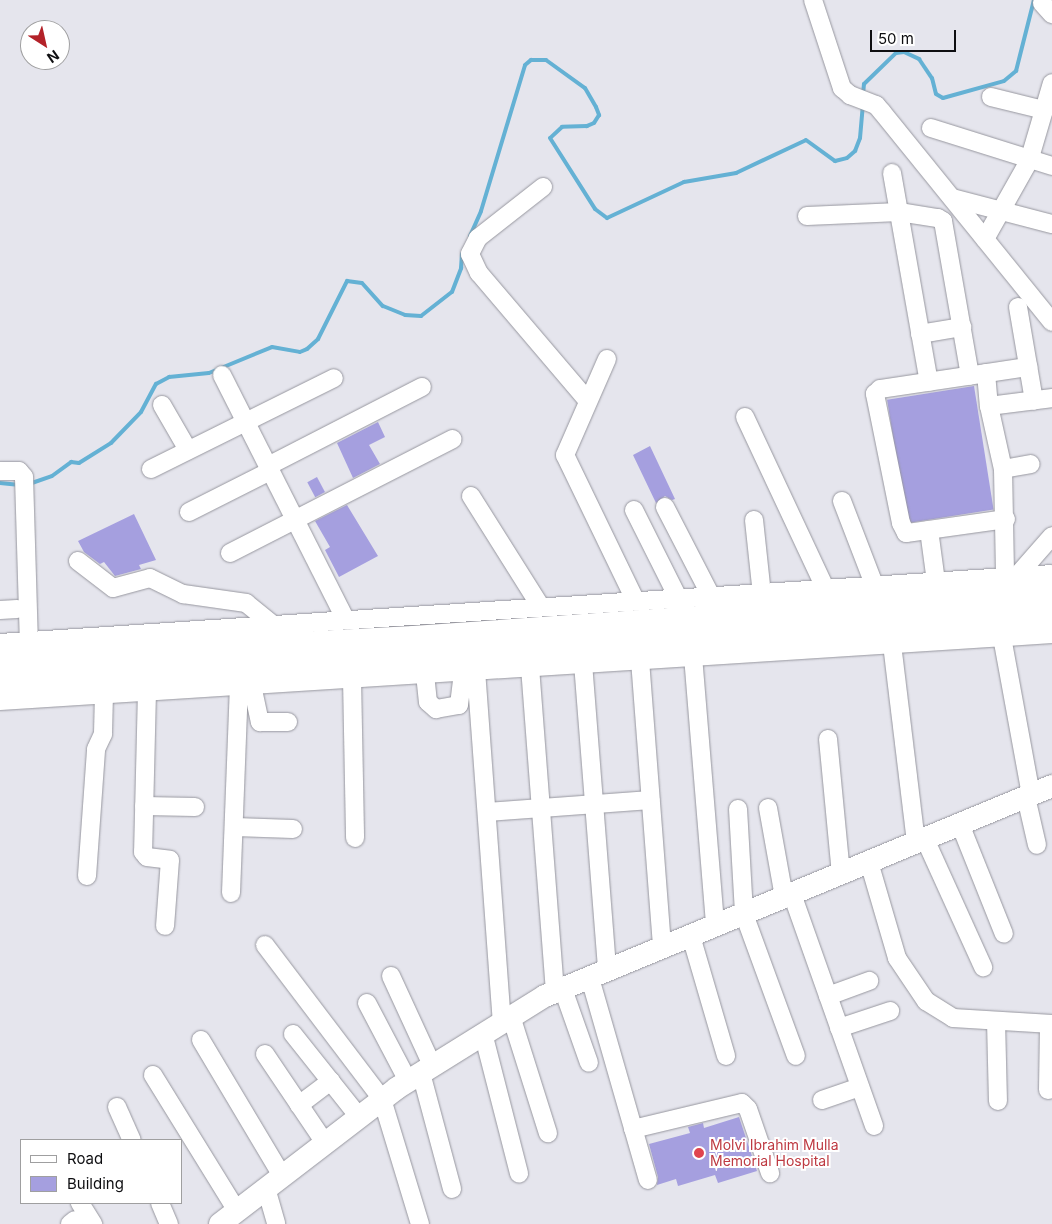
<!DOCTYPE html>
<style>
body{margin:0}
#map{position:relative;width:1052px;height:1224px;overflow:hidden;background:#e5e5ed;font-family:Inter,sans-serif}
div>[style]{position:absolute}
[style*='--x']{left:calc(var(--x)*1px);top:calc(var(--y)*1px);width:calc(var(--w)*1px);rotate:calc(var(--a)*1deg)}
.stream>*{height:4px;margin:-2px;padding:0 2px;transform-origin:2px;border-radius:2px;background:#64b1d4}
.building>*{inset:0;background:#a59fdf;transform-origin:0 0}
.roads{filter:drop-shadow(0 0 1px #97979f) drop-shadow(0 0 1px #97979f)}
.minor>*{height:18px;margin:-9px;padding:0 9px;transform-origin:9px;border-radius:9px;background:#fff}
.major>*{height:22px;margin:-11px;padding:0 11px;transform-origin:11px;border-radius:11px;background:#fff}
.highway>*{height:25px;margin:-12.5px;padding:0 12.5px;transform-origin:12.5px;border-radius:12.5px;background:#fff}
.dots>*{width:14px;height:14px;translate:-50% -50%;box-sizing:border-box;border:2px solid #fff;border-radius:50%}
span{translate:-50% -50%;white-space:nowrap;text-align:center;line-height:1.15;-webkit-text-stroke:4px #fff;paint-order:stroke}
.health-label{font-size:14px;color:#be3a42}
.left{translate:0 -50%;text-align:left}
.legend{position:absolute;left:20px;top:1139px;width:162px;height:65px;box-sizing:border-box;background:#fff;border:1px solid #9f9fa0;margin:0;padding:6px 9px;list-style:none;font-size:15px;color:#0e0e11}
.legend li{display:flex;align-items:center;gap:10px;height:25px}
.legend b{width:25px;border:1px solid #9f9fa0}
.north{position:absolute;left:20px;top:20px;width:50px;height:50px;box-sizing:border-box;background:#fff;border:1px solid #9f9fa0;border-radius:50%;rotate:145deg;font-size:14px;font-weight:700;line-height:20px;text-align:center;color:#0e0e11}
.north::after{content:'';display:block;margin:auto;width:18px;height:22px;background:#b32229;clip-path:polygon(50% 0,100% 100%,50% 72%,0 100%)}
.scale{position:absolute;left:870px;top:30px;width:86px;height:22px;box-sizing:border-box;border:2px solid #0e0e11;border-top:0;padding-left:6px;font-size:15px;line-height:18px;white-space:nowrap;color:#0e0e11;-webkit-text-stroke:4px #fff;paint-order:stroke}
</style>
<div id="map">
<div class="stream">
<div style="--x:863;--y:95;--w:11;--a:-85"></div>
<div style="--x:864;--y:84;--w:45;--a:-44.1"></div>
<div style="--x:896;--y:53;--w:8;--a:-7"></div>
<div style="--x:904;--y:52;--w:17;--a:25"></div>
<div style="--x:919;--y:59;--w:23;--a:56"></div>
<div style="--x:932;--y:78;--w:16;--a:76"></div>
<div style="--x:936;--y:94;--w:8;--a:30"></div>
<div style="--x:943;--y:98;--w:63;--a:-15.6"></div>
<div style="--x:1004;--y:81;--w:16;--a:-40"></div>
<div style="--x:1016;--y:71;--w:73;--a:-75.8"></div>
<div style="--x:470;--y:236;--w:27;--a:-66"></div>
<div style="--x:481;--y:211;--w:152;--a:-73.2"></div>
<div style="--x:525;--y:65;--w:8;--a:-40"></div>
<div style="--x:531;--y:60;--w:15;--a:0"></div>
<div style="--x:546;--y:60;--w:48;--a:35.7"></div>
<div style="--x:585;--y:88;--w:22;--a:60"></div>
<div style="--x:596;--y:107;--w:9;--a:69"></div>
<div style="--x:599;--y:115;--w:9;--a:122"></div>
<div style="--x:594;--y:123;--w:8;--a:157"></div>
<div style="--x:587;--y:126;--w:25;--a:178"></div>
<div style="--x:562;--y:127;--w:16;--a:137"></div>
<div style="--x:550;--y:138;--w:84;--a:57.6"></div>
<div style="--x:595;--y:209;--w:15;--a:37"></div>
<div style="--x:607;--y:218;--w:85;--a:-25.1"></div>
<div style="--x:684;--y:182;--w:53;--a:-9.8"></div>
<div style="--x:736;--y:173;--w:77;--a:-25.2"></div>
<div style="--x:806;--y:140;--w:36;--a:36"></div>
<div style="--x:835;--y:161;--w:12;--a:-14"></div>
<div style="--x:847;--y:158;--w:11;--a:-41"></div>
<div style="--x:855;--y:151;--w:14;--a:-69"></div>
<div style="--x:860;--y:138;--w:34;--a:-85"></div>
<div style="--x:0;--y:483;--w:20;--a:6"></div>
<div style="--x:29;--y:484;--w:24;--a:-19"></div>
<div style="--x:52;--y:476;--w:24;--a:-36"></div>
<div style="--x:71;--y:462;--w:8;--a:7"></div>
<div style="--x:79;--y:463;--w:38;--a:-32"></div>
<div style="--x:111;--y:443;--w:43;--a:-45.9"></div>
<div style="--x:141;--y:412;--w:32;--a:-62"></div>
<div style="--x:156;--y:384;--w:15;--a:-28"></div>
<div style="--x:169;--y:377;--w:40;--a:-5.7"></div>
<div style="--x:209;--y:373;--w:68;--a:-22.4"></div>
<div style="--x:272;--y:347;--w:28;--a:10"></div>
<div style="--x:300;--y:352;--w:8;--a:-23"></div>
<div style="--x:307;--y:349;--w:15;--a:-42"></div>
<div style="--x:318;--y:339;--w:65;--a:-63.4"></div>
<div style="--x:347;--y:281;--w:15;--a:8"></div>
<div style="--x:362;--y:283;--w:31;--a:48"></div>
<div style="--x:383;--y:306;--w:24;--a:22"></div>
<div style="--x:405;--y:315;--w:16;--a:4"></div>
<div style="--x:421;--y:316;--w:39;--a:-38"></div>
<div style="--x:452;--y:292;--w:26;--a:-69"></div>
<div style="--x:461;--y:268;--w:14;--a:-86"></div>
</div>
<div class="building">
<div style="left:974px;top:386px;width:125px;height:88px;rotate:81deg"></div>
<div style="clip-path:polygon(378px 422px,385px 437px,369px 445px,380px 464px,353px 478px,337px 443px)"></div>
<div style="clip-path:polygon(650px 446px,675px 499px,672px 500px,665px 496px,656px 503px,633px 455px)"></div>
<div style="left:317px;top:477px;width:17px;height:11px;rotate:62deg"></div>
<div style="clip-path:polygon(347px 505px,378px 556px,339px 577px,325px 550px,330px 547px,315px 521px)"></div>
<div style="clip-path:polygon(134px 514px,156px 560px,139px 565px,141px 569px,115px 576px,104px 562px,100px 564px,84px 552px,78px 541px)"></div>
<div style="clip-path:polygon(739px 1117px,757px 1171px,718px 1183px,715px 1175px,678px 1186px,676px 1179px,657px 1185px,658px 1177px,649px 1144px,690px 1133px,688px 1127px,703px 1123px,704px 1128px)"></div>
</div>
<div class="roads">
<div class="minor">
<div style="--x:813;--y:0;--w:93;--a:71.8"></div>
<div style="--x:842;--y:88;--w:11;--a:41"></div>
<div style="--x:850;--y:95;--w:28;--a:21"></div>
<div style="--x:876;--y:105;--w:9;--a:49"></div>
<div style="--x:882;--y:112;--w:270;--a:51"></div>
<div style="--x:1042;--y:3;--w:15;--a:48"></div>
<div style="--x:991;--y:97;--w:55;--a:13.8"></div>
<div style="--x:931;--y:128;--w:127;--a:17.4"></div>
<div style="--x:892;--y:173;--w:212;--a:80"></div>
<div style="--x:543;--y:187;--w:83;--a:141.9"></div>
<div style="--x:478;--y:238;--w:18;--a:117"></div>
<div style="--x:470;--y:254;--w:21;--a:65"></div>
<div style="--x:479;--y:273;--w:168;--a:49.6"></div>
<div style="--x:952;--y:198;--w:103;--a:14.6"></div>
<div style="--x:807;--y:216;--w:92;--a:-2.5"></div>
<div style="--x:899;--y:212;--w:39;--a:9"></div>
<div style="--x:938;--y:218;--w:6;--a:31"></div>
<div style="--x:943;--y:221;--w:157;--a:80.1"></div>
<div style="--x:985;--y:239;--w:90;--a:-60.6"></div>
<div style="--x:1029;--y:161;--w:81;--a:-73.6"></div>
<div style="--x:1018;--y:307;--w:95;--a:80.3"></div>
<div style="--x:920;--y:334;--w:43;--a:-9.5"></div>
<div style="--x:607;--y:359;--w:105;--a:113.6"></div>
<div style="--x:565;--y:455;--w:163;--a:64.2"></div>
<div style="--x:986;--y:373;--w:33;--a:85"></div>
<div style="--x:989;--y:406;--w:65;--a:77.5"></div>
<div style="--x:1003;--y:469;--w:108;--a:88.9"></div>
<div style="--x:222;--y:375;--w:275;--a:63.2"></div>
<div style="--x:162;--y:405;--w:52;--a:60"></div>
<div style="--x:989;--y:406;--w:64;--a:-7.2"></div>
<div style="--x:745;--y:417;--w:191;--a:64.9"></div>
<div style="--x:268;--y:466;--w:173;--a:-27.2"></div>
<div style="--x:151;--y:469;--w:204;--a:-26.4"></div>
<div style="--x:1003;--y:469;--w:28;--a:-10"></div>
<div style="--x:0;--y:471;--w:19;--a:0"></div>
<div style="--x:19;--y:471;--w:8;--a:50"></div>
<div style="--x:24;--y:477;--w:164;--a:88.3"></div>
<div style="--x:471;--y:496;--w:131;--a:57.8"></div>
<div style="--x:842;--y:501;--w:92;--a:69"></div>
<div style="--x:665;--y:507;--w:102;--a:62.7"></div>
<div style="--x:634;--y:510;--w:101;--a:63.4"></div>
<div style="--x:189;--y:512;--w:91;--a:-26.8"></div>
<div style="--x:1006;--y:519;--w:101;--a:172"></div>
<div style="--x:906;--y:533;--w:11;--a:-117"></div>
<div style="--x:901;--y:523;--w:132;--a:-101.4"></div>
<div style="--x:875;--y:394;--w:7;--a:-45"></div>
<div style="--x:880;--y:389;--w:150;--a:-8.5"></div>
<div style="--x:754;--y:520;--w:75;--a:83.9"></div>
<div style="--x:929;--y:530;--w:52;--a:82.3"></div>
<div style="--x:230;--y:553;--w:250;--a:-27.1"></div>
<div style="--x:78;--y:561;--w:44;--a:37.6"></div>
<div style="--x:113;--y:588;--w:38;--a:-15"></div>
<div style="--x:150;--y:578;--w:37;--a:26"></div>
<div style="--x:183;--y:594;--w:64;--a:8.1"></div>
<div style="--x:246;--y:603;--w:35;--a:39"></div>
<div style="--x:1017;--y:576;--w:53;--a:-48.8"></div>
<div style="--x:0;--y:610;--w:17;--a:-3"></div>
<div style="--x:1002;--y:637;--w:161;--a:79.6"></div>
<div style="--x:0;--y:643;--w:1054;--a:-3.75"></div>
<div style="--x:892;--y:644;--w:200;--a:83.1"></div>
<div style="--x:693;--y:656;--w:271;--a:85.3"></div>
<div style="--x:640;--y:660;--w:289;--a:85.6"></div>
<div style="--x:583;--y:663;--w:309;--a:85.5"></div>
<div style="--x:530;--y:667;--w:326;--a:85.6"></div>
<div style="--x:476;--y:670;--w:352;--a:85.8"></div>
<div style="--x:425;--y:674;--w:28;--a:84"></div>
<div style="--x:428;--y:702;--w:11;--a:41"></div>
<div style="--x:436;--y:709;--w:23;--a:-10"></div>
<div style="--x:459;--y:705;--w:32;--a:-83"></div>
<div style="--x:352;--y:678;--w:160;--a:88.9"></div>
<div style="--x:252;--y:685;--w:38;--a:78"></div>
<div style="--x:260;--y:722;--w:28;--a:0"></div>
<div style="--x:147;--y:691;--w:161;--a:91.4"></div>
<div style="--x:143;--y:852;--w:6;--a:51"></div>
<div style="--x:147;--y:857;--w:23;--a:7"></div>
<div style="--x:170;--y:860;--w:66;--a:94.3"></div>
<div style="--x:0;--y:701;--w:1054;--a:-3.64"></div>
<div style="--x:828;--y:739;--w:136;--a:84.5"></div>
<div style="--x:1026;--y:797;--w:49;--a:77.1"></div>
<div style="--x:144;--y:806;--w:51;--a:1.1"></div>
<div style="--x:768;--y:808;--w:90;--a:79.8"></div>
<div style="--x:738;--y:809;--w:105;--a:86.7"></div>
<div style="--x:744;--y:914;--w:151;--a:69.9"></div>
<div style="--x:487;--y:812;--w:164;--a:-4.2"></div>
<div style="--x:960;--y:824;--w:118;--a:68.2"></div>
<div style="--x:235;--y:827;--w:58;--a:2"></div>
<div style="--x:925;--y:839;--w:141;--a:65.6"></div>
<div style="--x:869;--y:862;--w:100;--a:73.7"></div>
<div style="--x:897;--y:958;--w:52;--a:56"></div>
<div style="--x:926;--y:1001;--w:32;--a:32"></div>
<div style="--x:953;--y:1018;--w:99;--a:3.5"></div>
<div style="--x:87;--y:876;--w:127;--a:-85.9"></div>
<div style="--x:96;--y:749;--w:17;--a:-65"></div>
<div style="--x:103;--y:734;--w:40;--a:-88.6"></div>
<div style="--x:231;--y:893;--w:208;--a:-87.8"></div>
<div style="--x:792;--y:894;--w:246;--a:70.5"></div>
<div style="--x:691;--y:936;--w:125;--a:73.7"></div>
<div style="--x:265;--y:945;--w:193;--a:52.8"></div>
<div style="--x:382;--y:1099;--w:131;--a:73.1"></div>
<div style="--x:391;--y:976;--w:98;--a:65.3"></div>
<div style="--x:590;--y:978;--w:210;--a:74"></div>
<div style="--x:563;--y:989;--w:78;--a:70.6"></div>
<div style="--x:828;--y:996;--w:44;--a:-20.1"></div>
<div style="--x:367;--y:1003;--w:88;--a:62.3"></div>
<div style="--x:511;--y:1016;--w:123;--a:72.5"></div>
<div style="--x:996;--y:1021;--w:80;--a:88.6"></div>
<div style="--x:839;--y:1028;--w:54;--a:-18.4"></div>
<div style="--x:483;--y:1033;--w:145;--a:75.6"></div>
<div style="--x:293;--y:1034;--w:106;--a:51.5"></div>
<div style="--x:201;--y:1040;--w:158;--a:59.2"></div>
<div style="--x:265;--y:1054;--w:107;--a:56"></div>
<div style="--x:421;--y:1073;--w:120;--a:75"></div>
<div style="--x:153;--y:1075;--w:160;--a:58.3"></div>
<div style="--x:1048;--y:1090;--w:66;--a:-89.1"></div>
<div style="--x:822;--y:1100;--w:40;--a:-18.9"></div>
<div style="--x:299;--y:1105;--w:40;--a:-37"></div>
<div style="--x:117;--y:1107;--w:36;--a:66"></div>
<div style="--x:633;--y:1129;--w:112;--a:-13.4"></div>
<div style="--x:742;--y:1103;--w:8;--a:45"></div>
<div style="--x:748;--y:1109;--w:68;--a:71"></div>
<div style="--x:266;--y:1188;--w:37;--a:74"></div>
<div style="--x:80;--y:1203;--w:25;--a:58"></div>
<div style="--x:160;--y:1203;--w:23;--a:67"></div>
<div style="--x:70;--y:1224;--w:6;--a:-39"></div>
</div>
<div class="major">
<div style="--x:220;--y:1224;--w:223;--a:-37.5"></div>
<div style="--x:397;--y:1088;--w:174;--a:-31.9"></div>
<div style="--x:545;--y:996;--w:549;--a:-22.5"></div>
</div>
<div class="highway">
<div style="--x:0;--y:659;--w:414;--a:-2.9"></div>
<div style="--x:413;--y:638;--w:641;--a:-4.03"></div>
<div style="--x:0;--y:682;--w:1054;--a:-3.54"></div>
</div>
</div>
<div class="dots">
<div style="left:699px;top:1153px;background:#e0444e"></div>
</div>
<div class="health-label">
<span class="left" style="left:710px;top:1153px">Molvi Ibrahim Mulla<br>Memorial Hospital</span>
</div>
<ul class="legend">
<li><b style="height:6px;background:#fff"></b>Road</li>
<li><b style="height:14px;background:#a59fdf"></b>Building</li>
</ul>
<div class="north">N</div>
<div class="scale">50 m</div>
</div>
